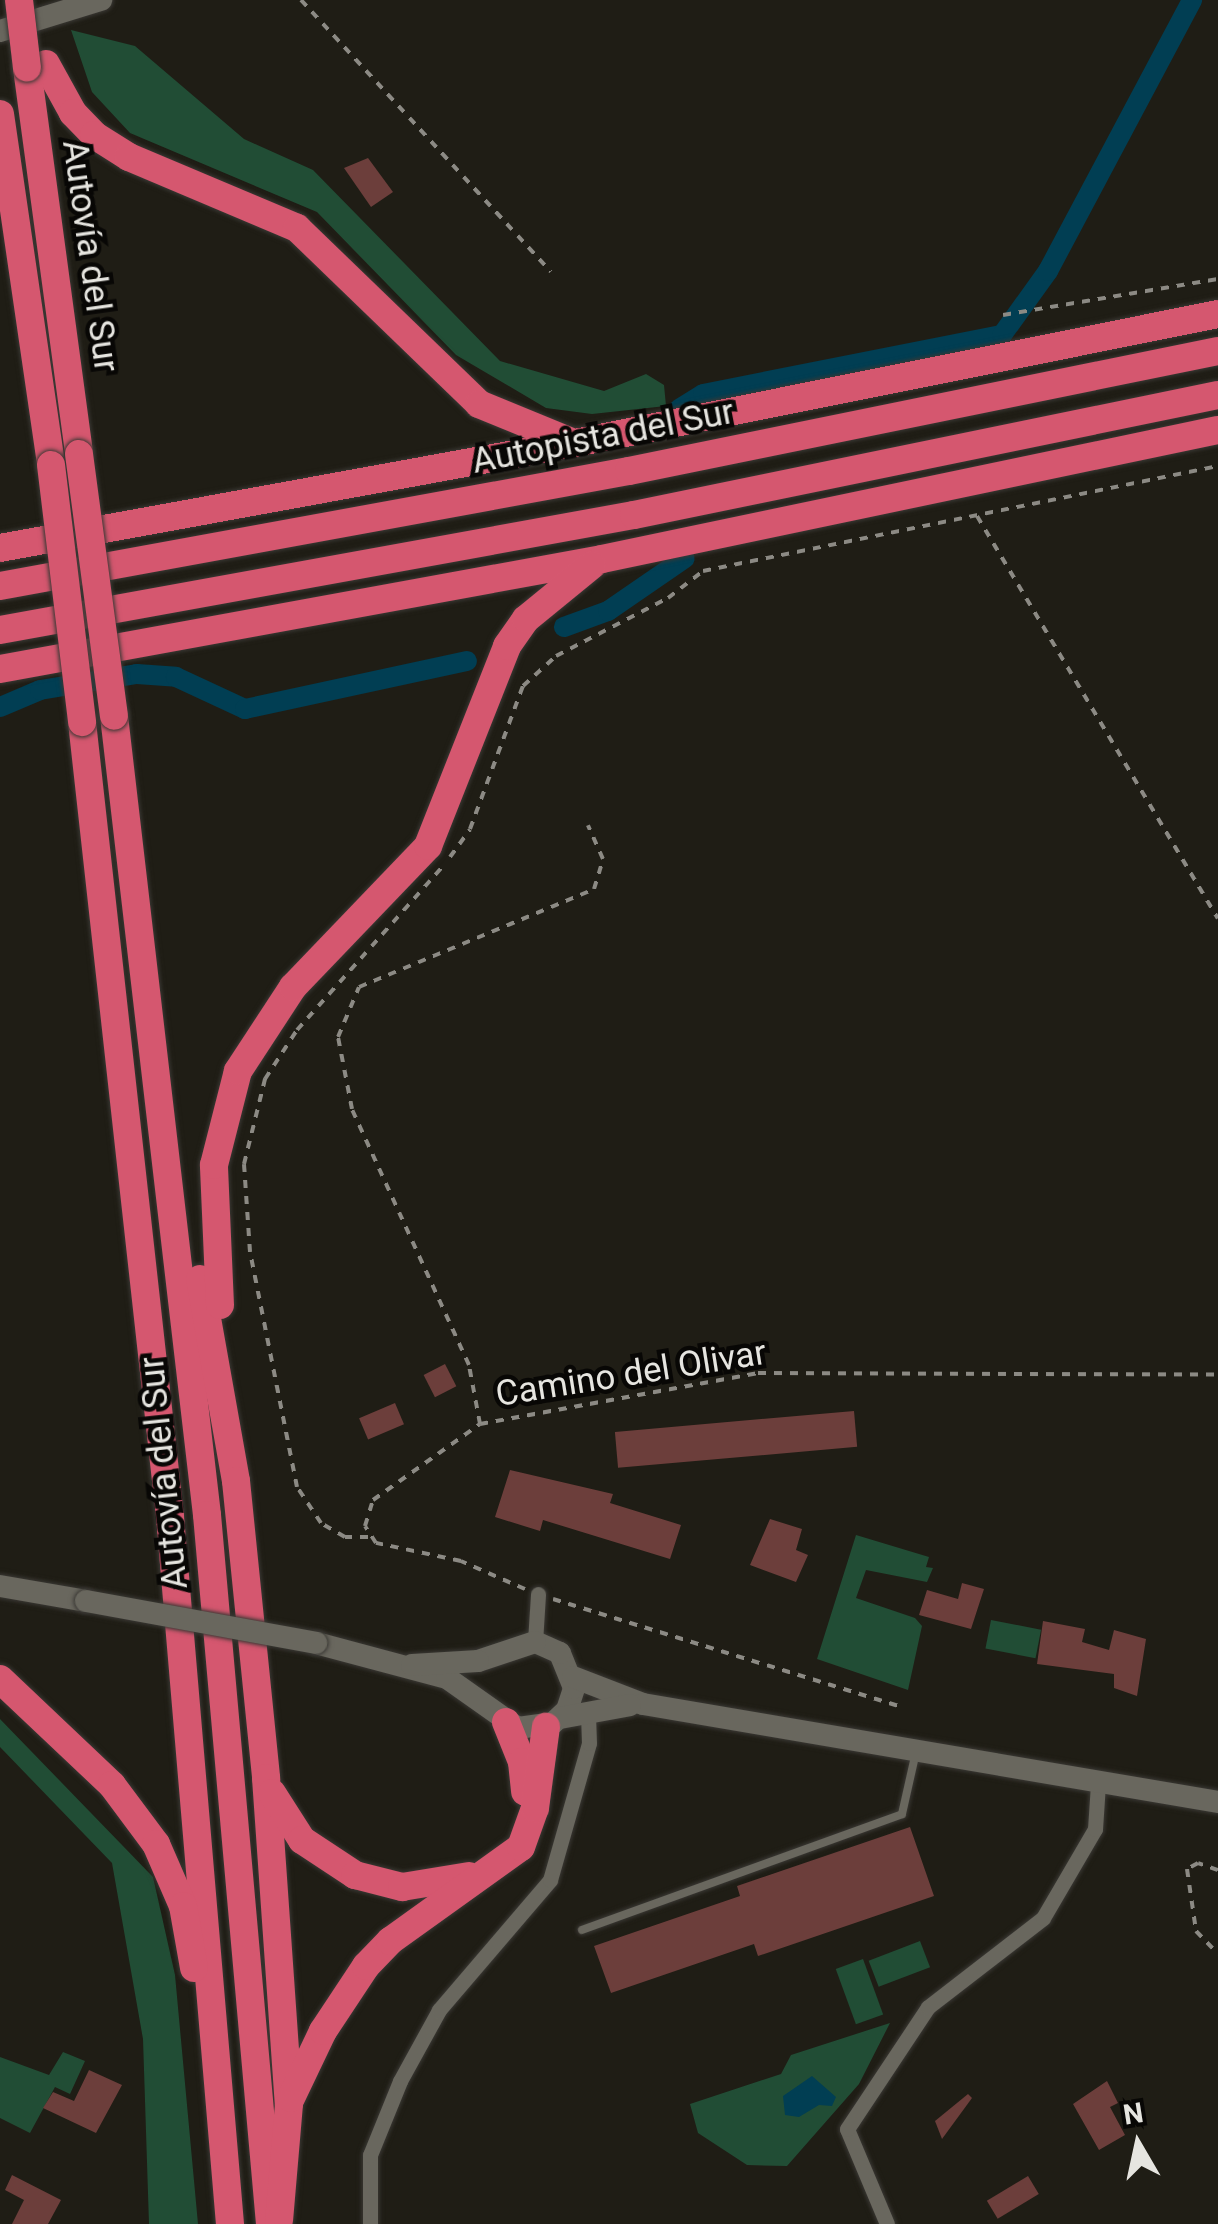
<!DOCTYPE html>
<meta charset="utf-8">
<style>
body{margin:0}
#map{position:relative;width:1218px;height:2224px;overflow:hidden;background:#1f1d15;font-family:Roboto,sans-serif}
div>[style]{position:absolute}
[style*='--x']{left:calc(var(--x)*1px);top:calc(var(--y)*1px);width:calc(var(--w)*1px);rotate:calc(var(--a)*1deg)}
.green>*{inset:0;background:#214d35;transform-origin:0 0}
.water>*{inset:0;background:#013e53}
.canal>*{height:20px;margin:-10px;padding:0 10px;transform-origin:10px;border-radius:10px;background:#013e53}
.building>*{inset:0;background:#6c3e3b;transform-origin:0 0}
.path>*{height:4px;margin-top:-2px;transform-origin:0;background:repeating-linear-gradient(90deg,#8c8a84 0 8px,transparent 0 16px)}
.roads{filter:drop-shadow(0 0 2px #3a3834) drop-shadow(0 0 2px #3a3834)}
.lane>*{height:8px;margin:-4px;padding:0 4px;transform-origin:4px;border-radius:4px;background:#69675e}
.street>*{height:15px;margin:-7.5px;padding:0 7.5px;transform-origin:7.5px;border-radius:7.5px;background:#69675e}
.secondary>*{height:22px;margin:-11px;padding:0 11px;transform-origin:11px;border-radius:11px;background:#69675e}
.highway>*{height:28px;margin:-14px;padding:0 14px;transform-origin:14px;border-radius:14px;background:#d5576f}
.bridges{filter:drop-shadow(0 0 2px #3a3834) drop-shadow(0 0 2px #3a3834)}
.secondary-bridge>*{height:22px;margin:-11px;padding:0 11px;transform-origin:11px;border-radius:11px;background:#69675e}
.highway-bridge>*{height:28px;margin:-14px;padding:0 14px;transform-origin:14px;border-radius:14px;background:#d5576f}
span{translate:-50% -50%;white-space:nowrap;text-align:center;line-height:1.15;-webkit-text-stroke:9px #080705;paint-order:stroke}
.street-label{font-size:35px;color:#e6e5e0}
.north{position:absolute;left:1088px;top:2094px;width:100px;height:100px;-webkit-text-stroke:8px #080705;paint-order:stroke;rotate:351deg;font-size:28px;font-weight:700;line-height:40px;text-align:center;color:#e6e5e0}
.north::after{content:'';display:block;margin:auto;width:35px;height:45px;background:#e6e5e0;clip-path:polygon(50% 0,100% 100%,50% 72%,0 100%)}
</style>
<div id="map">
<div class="green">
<div style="clip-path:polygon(71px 30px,135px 46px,244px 139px,313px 170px,500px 361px,604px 391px,646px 374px,664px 385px,666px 406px,592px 414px,546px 408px,456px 355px,317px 212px,130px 133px,92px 92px)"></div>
<div style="clip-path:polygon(856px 1535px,929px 1557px,926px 1567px,933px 1568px,927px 1582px,866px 1570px,856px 1598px,915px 1618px,922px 1626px,908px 1690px,817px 1659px)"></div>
<div style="left:991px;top:1620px;width:51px;height:29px;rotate:11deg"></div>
<div style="clip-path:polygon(0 1719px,153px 1877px,175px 1975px,198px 2224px,149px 2224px,143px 2039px,112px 1863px,0 1747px)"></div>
<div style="left:920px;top:1941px;width:28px;height:55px;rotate:69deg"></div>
<div style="left:863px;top:1959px;width:59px;height:29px;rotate:70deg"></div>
<div style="clip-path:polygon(890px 2023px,859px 2084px,787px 2166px,747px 2165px,698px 2133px,690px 2104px,781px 2074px,791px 2055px)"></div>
<div style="clip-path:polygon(63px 2052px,85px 2061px,70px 2094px,55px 2087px,30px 2133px,0 2118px,0 2057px,49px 2075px)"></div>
</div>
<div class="water">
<div style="clip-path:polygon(812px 2076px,836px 2097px,832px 2106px,819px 2105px,799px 2117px,785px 2115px,783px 2096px)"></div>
</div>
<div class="canal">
<div style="--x:679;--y:409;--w:28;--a:-32"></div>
<div style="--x:703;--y:394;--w:305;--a:-11.2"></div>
<div style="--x:1002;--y:335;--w:79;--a:-54.3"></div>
<div style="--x:1048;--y:271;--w:307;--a:-62"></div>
<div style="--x:564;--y:627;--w:47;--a:-20"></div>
<div style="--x:608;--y:611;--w:93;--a:-34.5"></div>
<div style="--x:0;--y:707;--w:43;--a:-23"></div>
<div style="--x:40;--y:690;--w:98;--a:-9.4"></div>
<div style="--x:137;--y:674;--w:39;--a:4"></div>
<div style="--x:176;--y:677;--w:76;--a:24.9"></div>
<div style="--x:245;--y:709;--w:227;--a:-12.2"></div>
</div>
<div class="building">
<div style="clip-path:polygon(368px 158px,393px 192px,371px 207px,344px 168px)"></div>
<div style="left:445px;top:1364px;width:25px;height:24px;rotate:63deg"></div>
<div style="left:395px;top:1403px;width:23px;height:39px;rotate:67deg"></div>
<div style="left:854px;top:1411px;width:36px;height:240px;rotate:85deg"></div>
<div style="clip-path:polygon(510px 1470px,613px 1494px,610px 1503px,681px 1525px,670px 1559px,543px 1520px,540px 1531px,495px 1517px)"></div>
<div style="clip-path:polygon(770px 1519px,802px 1529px,796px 1550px,808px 1555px,796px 1582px,750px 1565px)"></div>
<div style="clip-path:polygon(962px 1583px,984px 1589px,971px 1629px,919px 1615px,927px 1590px,958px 1599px)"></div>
<div style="clip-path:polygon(1043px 1621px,1085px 1629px,1082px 1642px,1109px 1650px,1114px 1630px,1146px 1639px,1137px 1696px,1114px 1688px,1114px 1674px,1037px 1664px)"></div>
<div style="clip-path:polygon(910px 1827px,934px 1896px,758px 1956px,754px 1944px,611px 1993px,594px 1946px,740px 1896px,737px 1886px)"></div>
<div style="clip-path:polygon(89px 2070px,122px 2085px,96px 2133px,43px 2108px,53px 2092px,74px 2101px)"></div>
<div style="clip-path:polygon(1107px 2081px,1118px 2103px,1110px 2107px,1125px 2135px,1099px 2150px,1073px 2104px)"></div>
<div style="clip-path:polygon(968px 2094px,972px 2098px,942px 2139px,935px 2121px)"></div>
<div style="clip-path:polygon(12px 2175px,61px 2200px,48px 2224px,12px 2224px,24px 2200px,5px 2190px)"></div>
<div style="left:1028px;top:2176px;width:21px;height:48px;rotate:59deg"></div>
</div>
<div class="path">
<div style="--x:301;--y:0;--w:369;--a:47.4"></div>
<div style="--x:1003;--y:315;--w:218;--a:-9.5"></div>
<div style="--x:977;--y:516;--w:469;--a:59.1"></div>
<div style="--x:450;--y:857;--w:34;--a:-54"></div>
<div style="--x:470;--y:829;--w:153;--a:-69.7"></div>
<div style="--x:523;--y:686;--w:45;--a:-42.3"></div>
<div style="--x:556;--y:656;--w:126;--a:-27.4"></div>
<div style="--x:668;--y:598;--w:44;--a:-37.6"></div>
<div style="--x:703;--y:571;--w:526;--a:-11.52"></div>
<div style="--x:480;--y:1424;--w:60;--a:-100.6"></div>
<div style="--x:469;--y:1365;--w:281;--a:-114.6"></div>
<div style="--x:352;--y:1109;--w:73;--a:-101"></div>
<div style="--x:338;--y:1037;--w:54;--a:-67.2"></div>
<div style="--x:359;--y:987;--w:255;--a:-22.6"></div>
<div style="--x:594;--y:889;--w:31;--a:-73"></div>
<div style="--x:603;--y:859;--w:37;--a:-114"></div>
<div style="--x:368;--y:1537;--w:23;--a:180"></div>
<div style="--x:345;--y:1537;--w:28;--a:-150"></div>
<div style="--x:321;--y:1523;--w:43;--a:-123.7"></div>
<div style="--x:297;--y:1487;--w:240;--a:-101.3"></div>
<div style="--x:250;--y:1252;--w:88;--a:-93.9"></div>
<div style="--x:244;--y:1164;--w:88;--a:-76.1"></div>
<div style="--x:265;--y:1079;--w:59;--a:-56.9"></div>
<div style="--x:297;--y:1030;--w:222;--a:-48.3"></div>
<div style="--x:525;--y:1589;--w:70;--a:-156.4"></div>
<div style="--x:461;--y:1561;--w:87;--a:-168"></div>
<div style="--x:376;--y:1543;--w:20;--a:-123"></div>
<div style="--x:365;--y:1526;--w:27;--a:-73"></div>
<div style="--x:373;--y:1500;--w:131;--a:-35.4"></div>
<div style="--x:480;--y:1424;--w:283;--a:-10.4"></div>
<div style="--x:758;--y:1373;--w:460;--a:0.2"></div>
<div style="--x:553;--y:1599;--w:361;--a:17.2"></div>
<div style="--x:1218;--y:1870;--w:21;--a:-161"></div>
<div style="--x:1198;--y:1863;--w:13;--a:151"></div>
<div style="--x:1187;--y:1869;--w:63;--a:81.7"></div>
<div style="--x:1196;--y:1931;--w:32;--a:46"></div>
</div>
<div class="roads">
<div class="lane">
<div style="--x:582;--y:1930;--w:340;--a:-19.9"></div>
<div style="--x:902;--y:1814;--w:64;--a:-77.3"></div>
</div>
<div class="street">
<div style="--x:535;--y:1642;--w:48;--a:-86.4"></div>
<div style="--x:370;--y:2224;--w:69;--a:-90"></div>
<div style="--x:370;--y:2155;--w:80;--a:-67.9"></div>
<div style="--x:400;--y:2081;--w:81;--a:-61.2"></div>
<div style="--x:439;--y:2010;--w:171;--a:-49.5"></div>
<div style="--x:550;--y:1880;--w:142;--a:-74.1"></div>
<div style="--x:589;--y:1743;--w:33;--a:-92"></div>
<div style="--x:887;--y:2224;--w:103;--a:-112.8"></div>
<div style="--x:847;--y:2129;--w:146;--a:-56.4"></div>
<div style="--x:928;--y:2007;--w:145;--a:-37.7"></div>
<div style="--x:1043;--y:1918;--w:103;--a:-59.7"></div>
<div style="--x:1095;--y:1829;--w:45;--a:-86.2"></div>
</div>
<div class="secondary">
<div style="--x:0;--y:31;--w:106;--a:-17.1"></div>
<div style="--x:0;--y:1586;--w:87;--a:9.9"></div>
<div style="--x:316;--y:1643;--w:136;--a:15"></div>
<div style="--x:447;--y:1678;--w:87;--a:35.2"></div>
<div style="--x:518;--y:1728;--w:35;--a:-8"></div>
<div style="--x:553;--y:1723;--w:19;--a:-43"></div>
<div style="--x:567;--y:1710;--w:23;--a:-72"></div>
<div style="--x:574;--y:1688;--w:38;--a:-112"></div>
<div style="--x:560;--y:1653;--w:27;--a:-156"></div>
<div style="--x:535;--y:1642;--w:60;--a:161.6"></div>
<div style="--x:478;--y:1661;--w:66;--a:176.5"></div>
<div style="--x:573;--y:1677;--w:75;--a:21.1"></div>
<div style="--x:643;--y:1704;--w:583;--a:9.67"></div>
<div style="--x:560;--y:1718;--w:71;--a:-10.5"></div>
</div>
<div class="highway">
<div style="--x:46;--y:64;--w:56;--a:61.1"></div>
<div style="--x:73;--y:113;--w:30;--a:46"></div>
<div style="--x:94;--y:135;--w:41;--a:32.2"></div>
<div style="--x:129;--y:157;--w:182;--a:22.9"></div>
<div style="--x:297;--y:228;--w:253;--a:44"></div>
<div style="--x:479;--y:404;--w:103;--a:22.3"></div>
<div style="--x:27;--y:68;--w:389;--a:82.3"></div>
<div style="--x:0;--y:114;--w:355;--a:81.7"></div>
<div style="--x:0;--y:548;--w:585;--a:-10.35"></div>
<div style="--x:575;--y:443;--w:656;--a:-11.34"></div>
<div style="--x:0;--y:586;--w:639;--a:-10.36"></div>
<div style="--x:629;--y:471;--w:601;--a:-11.52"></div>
<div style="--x:0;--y:630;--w:644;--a:-10.28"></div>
<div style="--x:634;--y:515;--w:596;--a:-11.61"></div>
<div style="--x:0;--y:669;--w:612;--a:-10.36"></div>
<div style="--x:602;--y:559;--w:629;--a:-11.83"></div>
<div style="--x:114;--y:716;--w:804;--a:83.36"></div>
<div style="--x:207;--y:1515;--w:712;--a:84.92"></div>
<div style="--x:82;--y:722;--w:800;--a:83.68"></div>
<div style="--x:170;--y:1517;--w:710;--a:85.15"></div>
<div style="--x:200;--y:1279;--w:205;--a:79.9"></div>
<div style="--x:236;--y:1481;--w:299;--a:84.2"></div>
<div style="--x:266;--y:1778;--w:327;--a:86"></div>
<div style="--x:289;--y:2104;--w:116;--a:94.9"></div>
<div style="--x:220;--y:1305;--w:140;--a:-92.5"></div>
<div style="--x:214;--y:1165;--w:97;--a:-75.7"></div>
<div style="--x:238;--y:1071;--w:100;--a:-56.8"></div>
<div style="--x:293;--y:987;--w:195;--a:-46.2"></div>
<div style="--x:428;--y:846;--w:215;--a:-68.4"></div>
<div style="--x:507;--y:646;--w:33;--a:-55"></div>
<div style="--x:526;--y:619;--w:85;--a:-39.3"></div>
<div style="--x:0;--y:1679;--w:154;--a:43.4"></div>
<div style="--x:112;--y:1785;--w:74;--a:53.3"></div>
<div style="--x:156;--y:1844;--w:68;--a:66.5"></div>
<div style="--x:183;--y:1906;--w:63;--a:79.9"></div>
<div style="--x:506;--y:1722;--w:43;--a:68.2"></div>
<div style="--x:522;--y:1762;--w:30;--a:84"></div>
<div style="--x:272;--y:1793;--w:56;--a:57.4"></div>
<div style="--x:302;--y:1840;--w:64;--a:33.4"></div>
<div style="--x:355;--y:1875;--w:49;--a:14.3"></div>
<div style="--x:402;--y:1887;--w:68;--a:-9.3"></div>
<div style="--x:291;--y:2098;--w:74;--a:-64.5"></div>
<div style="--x:323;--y:2031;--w:78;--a:-56.5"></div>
<div style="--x:366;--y:1966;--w:35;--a:-46"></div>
<div style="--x:390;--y:1941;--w:161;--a:-35.7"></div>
<div style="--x:521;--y:1847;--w:41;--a:-70.3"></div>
<div style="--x:535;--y:1808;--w:82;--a:-82.3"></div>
</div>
</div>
<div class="bridges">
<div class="secondary-bridge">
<div style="--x:86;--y:1601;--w:234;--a:10.3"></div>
</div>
<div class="highway-bridge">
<div style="--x:19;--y:0;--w:68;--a:83.3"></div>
<div style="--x:79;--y:454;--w:264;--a:82.4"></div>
<div style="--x:51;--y:465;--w:259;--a:83.1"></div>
</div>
</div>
<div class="street-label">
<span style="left:90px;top:256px;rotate:82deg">Autovía del Sur</span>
<span style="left:603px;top:437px;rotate:-11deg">Autopista del Sur</span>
<span style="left:631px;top:1374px;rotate:-9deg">Camino del Olivar</span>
<span style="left:164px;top:1473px;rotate:-96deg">Autovía del Sur</span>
</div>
<div class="north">N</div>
</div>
